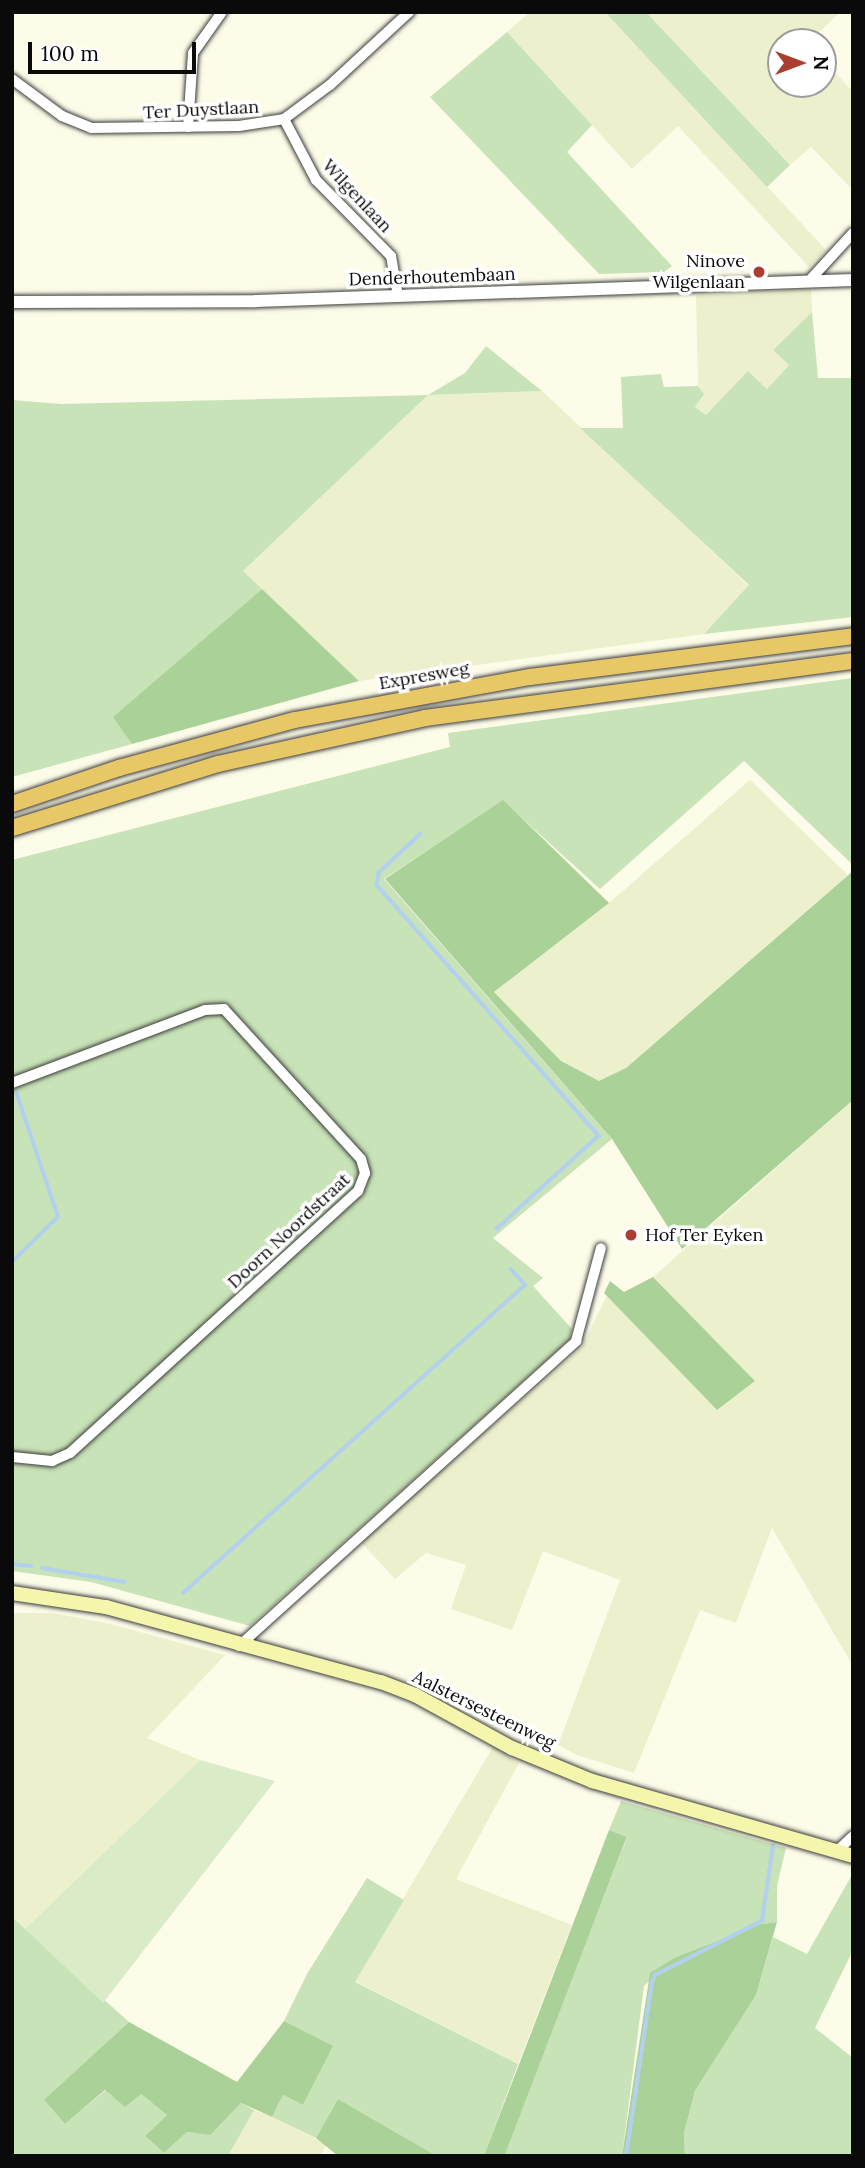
<!DOCTYPE html>
<style>
body{margin:0}
#map{position:relative;width:865px;height:2168px;overflow:hidden;background:#fdfce9;font-family:Lora,serif}
div>[style]{position:absolute}
[style*='--x']{left:calc(var(--x)*1px);top:calc(var(--y)*1px);width:calc(var(--w)*1px);rotate:calc(var(--a)*1deg)}
.farmland>*{inset:0;background:#edf0cd}
.green>*{inset:0;background:#c8e3b7}
.forest>*{inset:0;background:#aad298;transform-origin:0 0}
.pitch>*{inset:0;background:#daebc8}
.stream>*{height:3.5px;margin:-1.75px;padding:0 1.75px;transform-origin:1.75px;border-radius:1.75px;background:#b3d0ef}
.roads{filter:drop-shadow(0 0 2px #3d3d3d) drop-shadow(0 0 2px #3d3d3d)}
.minor>*{height:10px;margin:-5px;padding:0 5px;transform-origin:5px;border-radius:5px;background:#fff}
.tertiary>*{height:12px;margin:-6px;padding:0 6px;transform-origin:6px;border-radius:6px;background:#fff}
.secondary>*{height:14px;margin:-7px;padding:0 7px;transform-origin:7px;border-radius:7px;background:#f4f6ab}
.trunk>*{height:16px;margin:-8px;padding:0 8px;transform-origin:8px;border-radius:8px;background:#e8c766}
.dots>*{width:19px;height:19px;translate:-50% -50%;box-sizing:border-box;border:4px solid #fff;border-radius:50%}
span{translate:-50% -50%;white-space:nowrap;text-align:center;line-height:1.15;-webkit-text-stroke:7px #fff;paint-order:stroke}
.street-label{font-size:18px;color:#0a0a0a}
.poi-label{font-size:18px;color:#0a0a0a}
.right{translate:-100% -50%;text-align:right}
.left{translate:0 -50%;text-align:left}
.frame{position:absolute;inset:0;border:14px solid #0a0a0a;pointer-events:none}
.north{position:absolute;left:767px;top:28px;width:70px;height:70px;box-sizing:border-box;background:#fff;border:2px solid #9d9d9d;border-radius:50%;rotate:90deg;font-size:19px;font-weight:700;line-height:28px;text-align:center;color:#0a0a0a}
.north::after{content:'';display:block;margin:auto;width:24px;height:32px;background:#ab3d31;clip-path:polygon(50% 0,100% 100%,50% 72%,0 100%)}
.scale{position:absolute;left:28px;top:42px;width:168px;height:32px;box-sizing:border-box;border:4px solid #0a0a0a;border-top:0;padding-left:9px;font-size:21px;line-height:24px;white-space:nowrap;color:#0a0a0a;-webkit-text-stroke:5px #fff;paint-order:stroke}
</style>
<div id="map">
<div class="farmland">
<div style="clip-path:polygon(530px 12px,605px 12px,826px 250px,809px 267px,678px 126px,632px 169px,507px 32px)"></div>
<div style="clip-path:polygon(646px 12px,840px 12px,809px 42px,781px 42px,781px 84px,823px 84px,823px 59px,853px 92px,853px 190px,811px 147px,790px 165px)"></div>
<div style="clip-path:polygon(811px 289px,812px 312px,773px 350px,789px 365px,767px 389px,748px 372px,706px 415px,695px 407px,704px 394px,698px 386px,696px 295px)"></div>
<div style="clip-path:polygon(542px 391px,749px 586px,704px 634px,359px 681px,243px 571px,428px 395px)"></div>
<div style="clip-path:polygon(750px 780px,848px 875px,614px 1078px,599px 1081px,580px 1073px,561px 1061px,494px 992px,609px 903px)"></div>
<div style="clip-path:polygon(853px 1100px,853px 1666px,772px 1528px,736px 1623px,700px 1610px,634px 1773px,577px 1755px,558px 1745px,620px 1580px,543px 1551px,512px 1630px,451px 1609px,466px 1565px,426px 1553px,395px 1579px,361px 1542px,582px 1347px,607px 1295px,717px 1410px,755px 1381px,653px 1277px)"></div>
<div style="clip-path:polygon(12px 1613px,51px 1613px,107px 1623px,225px 1655px,147px 1738px,200px 1760px,25px 1929px,12px 1917px)"></div>
<div style="clip-path:polygon(493px 1747px,519px 1763px,456px 1879px,572px 1925px,518px 2064px,354px 1981px)"></div>
<div style="clip-path:polygon(254px 2110px,272px 2117px,327px 2144px,320px 2156px,228px 2156px)"></div>
</div>
<div class="green">
<div style="clip-path:polygon(605px 12px,646px 12px,790px 165px,767px 187px)"></div>
<div style="clip-path:polygon(507px 32px,592px 125px,567px 152px,672px 266px,664px 272px,599px 274px,430px 97px)"></div>
<div style="clip-path:polygon(812px 312px,818px 378px,853px 378px,853px 617px,704px 634px,749px 585px,580px 428px,623px 428px,621px 377px,661px 374px,664px 387px,698px 386px,704px 394px,695px 407px,706px 415px,748px 371px,767px 389px,789px 365px,773px 350px)"></div>
<div style="clip-path:polygon(486px 346px,542px 391px,428px 395px,243px 571px,262px 589px,114px 717px,132px 744px,12px 777px,12px 400px,61px 404px,428px 395px,465px 373px)"></div>
<div style="clip-path:polygon(853px 678px,853px 865px,744px 761px,600px 889px,503px 801px,384px 879px,612px 1139px,493px 1238px,543px 1278px,533px 1286px,572px 1329px,569px 1340px,250px 1626px,91px 1582px,12px 1571px,12px 860px,450px 747px,448px 733px)"></div>
<div style="clip-path:polygon(621px 1801px,786px 1848px,777px 1886px,777px 1922px,761px 1924px,676px 1957px,644px 1986px,622px 2156px,503px 2156px,627px 1837px,609px 1830px)"></div>
<div style="clip-path:polygon(853px 1873px,853px 1950px,815px 2028px,853px 2058px,853px 2156px,685px 2156px,684px 2133px,695px 2091px,756px 1995px,773px 1937px,807px 1954px)"></div>
<div style="clip-path:polygon(367px 1878px,404px 1900px,355px 1982px,518px 2064px,484px 2156px,437px 2156px,338px 2099px,316px 2138px,272px 2117px,283px 2095px,303px 2105px,332px 2047px,284px 2021px,307px 1974px)"></div>
<div style="clip-path:polygon(12px 1917px,129px 2022px,45px 2101px,65px 2124px,106px 2090px,111px 2096px,141px 2094px,167px 2115px,145px 2136px,164px 2153px,187px 2132px,210px 2134px,241px 2103px,254px 2110px,228px 2156px,12px 2156px)"></div>
</div>
<div class="forest">
<div style="clip-path:polygon(262px 589px,359px 681px,132px 744px,113px 717px)"></div>
<div style="clip-path:polygon(503px 800px,609px 903px,494px 992px,561px 1061px,599px 1081px,626px 1068px,853px 871px,853px 1100px,682px 1249px,612px 1139px,385px 879px)"></div>
<div style="clip-path:polygon(653px 1277px,755px 1381px,717px 1410px,604px 1293px,610px 1281px,624px 1292px)"></div>
<div style="left:609px;top:1830px;width:19px;height:349px;rotate:21deg"></div>
<div style="clip-path:polygon(777px 1922px,756px 1995px,695px 2091px,684px 2133px,685px 2156px,622px 2156px,650px 1973px,676px 1957px,761px 1924px)"></div>
<div style="clip-path:polygon(284px 2021px,333px 2046px,303px 2105px,283px 2095px,272px 2117px,241px 2103px,210px 2135px,187px 2132px,164px 2153px,145px 2136px,167px 2115px,141px 2094px,125px 2107px,105px 2090px,65px 2124px,44px 2100px,129px 2022px,237px 2082px)"></div>
<div style="clip-path:polygon(338px 2099px,437px 2156px,338px 2156px,316px 2138px)"></div>
</div>
<div class="pitch">
<div style="clip-path:polygon(200px 1760px,275px 1781px,103px 2003px,25px 1929px)"></div>
</div>
<div class="stream">
<div style="--x:421;--y:834;--w:57;--a:137.1"></div>
<div style="--x:379;--y:873;--w:12;--a:99"></div>
<div style="--x:377;--y:885;--w:335;--a:48.5"></div>
<div style="--x:599;--y:1136;--w:138;--a:137.6"></div>
<div style="--x:12;--y:1262;--w:64;--a:-44.4"></div>
<div style="--x:58;--y:1217;--w:132;--a:-108.6"></div>
<div style="--x:12;--y:1564;--w:19;--a:6"></div>
<div style="--x:42;--y:1568;--w:84;--a:9.6"></div>
<div style="--x:183;--y:1593;--w:460;--a:-42"></div>
<div style="--x:525;--y:1285;--w:21;--a:-133"></div>
<div style="--x:626;--y:2156;--w:176;--a:-81.5"></div>
<div style="--x:652;--y:1982;--w:8;--a:-67"></div>
<div style="--x:655;--y:1975;--w:120;--a:-26.8"></div>
<div style="--x:762;--y:1921;--w:76;--a:-81.7"></div>
</div>
<div class="roads">
<div class="minor">
<div style="--x:12;--y:79;--w:62;--a:36.5"></div>
<div style="--x:62;--y:116;--w:31;--a:22"></div>
<div style="--x:91;--y:128;--w:148;--a:-0.8"></div>
<div style="--x:239;--y:126;--w:46;--a:-8.8"></div>
<div style="--x:284;--y:119;--w:57;--a:-36.5"></div>
<div style="--x:330;--y:85;--w:108;--a:-42.7"></div>
<div style="--x:284;--y:119;--w:69;--a:62.3"></div>
<div style="--x:316;--y:180;--w:107;--a:45.4"></div>
<div style="--x:391;--y:256;--w:41;--a:80.1"></div>
<div style="--x:188;--y:127;--w:74;--a:-86.1"></div>
<div style="--x:193;--y:53;--w:50;--a:-54.7"></div>
<div style="--x:809;--y:281;--w:65;--a:-47.5"></div>
<div style="--x:12;--y:1083;--w:206;--a:-20.7"></div>
<div style="--x:205;--y:1010;--w:19;--a:-3"></div>
<div style="--x:224;--y:1009;--w:203;--a:47.6"></div>
<div style="--x:361;--y:1159;--w:15;--a:74"></div>
<div style="--x:365;--y:1173;--w:19;--a:111"></div>
<div style="--x:358;--y:1191;--w:389;--a:137.7"></div>
<div style="--x:70;--y:1453;--w:20;--a:156"></div>
<div style="--x:52;--y:1461;--w:40;--a:-174.3"></div>
<div style="--x:239;--y:1646;--w:455;--a:-42.1"></div>
<div style="--x:576;--y:1341;--w:96;--a:-75"></div>
<div style="--x:837;--y:1851;--w:22;--a:-43"></div>
</div>
<div class="tertiary">
<div style="--x:12;--y:302;--w:244;--a:-0.2"></div>
<div style="--x:256;--y:301;--w:597;--a:-2.01"></div>
</div>
<div class="secondary">
<div style="--x:12;--y:1593;--w:95;--a:8.5"></div>
<div style="--x:106;--y:1607;--w:285;--a:15.3"></div>
<div style="--x:381;--y:1682;--w:36;--a:21"></div>
<div style="--x:415;--y:1695;--w:111;--a:28.7"></div>
<div style="--x:512;--y:1748;--w:87;--a:22.4"></div>
<div style="--x:592;--y:1781;--w:272;--a:16"></div>
</div>
<div class="trunk">
<div style="--x:12;--y:804;--w:113;--a:-18.6"></div>
<div style="--x:119;--y:768;--w:182;--a:-15.3"></div>
<div style="--x:295;--y:720;--w:239;--a:-10.4"></div>
<div style="--x:530;--y:677;--w:326;--a:-7.2"></div>
<div style="--x:12;--y:828;--w:216;--a:-17.3"></div>
<div style="--x:218;--y:764;--w:212;--a:-12.5"></div>
<div style="--x:425;--y:718;--w:432;--a:-7.6"></div>
</div>
</div>
<div class="dots">
<div style="left:759px;top:272px;background:#ab3d31"></div>
<div style="left:631px;top:1235px;background:#ab3d31"></div>
</div>
<div class="street-label">
<span style="left:201px;top:110px;rotate:-3deg">Ter Duystlaan</span>
<span style="left:357px;top:196px;rotate:47deg">Wilgenlaan</span>
<span style="left:432px;top:277px;rotate:-2deg">Denderhoutembaan</span>
<span style="left:424px;top:676px;rotate:-10deg">Expresweg</span>
<span style="left:289px;top:1231px;rotate:-43deg">Doorn Noordstraat</span>
<span style="left:484px;top:1710px;rotate:26deg">Aalstersesteenweg</span>
</div>
<div class="poi-label">
<span class="right" style="left:745px;top:272px">Ninove<br>Wilgenlaan</span>
<span class="left" style="left:645px;top:1235px">Hof Ter Eyken</span>
</div>
<div class="frame"></div>
<div class="north">N</div>
<div class="scale">100 m</div>
</div>
